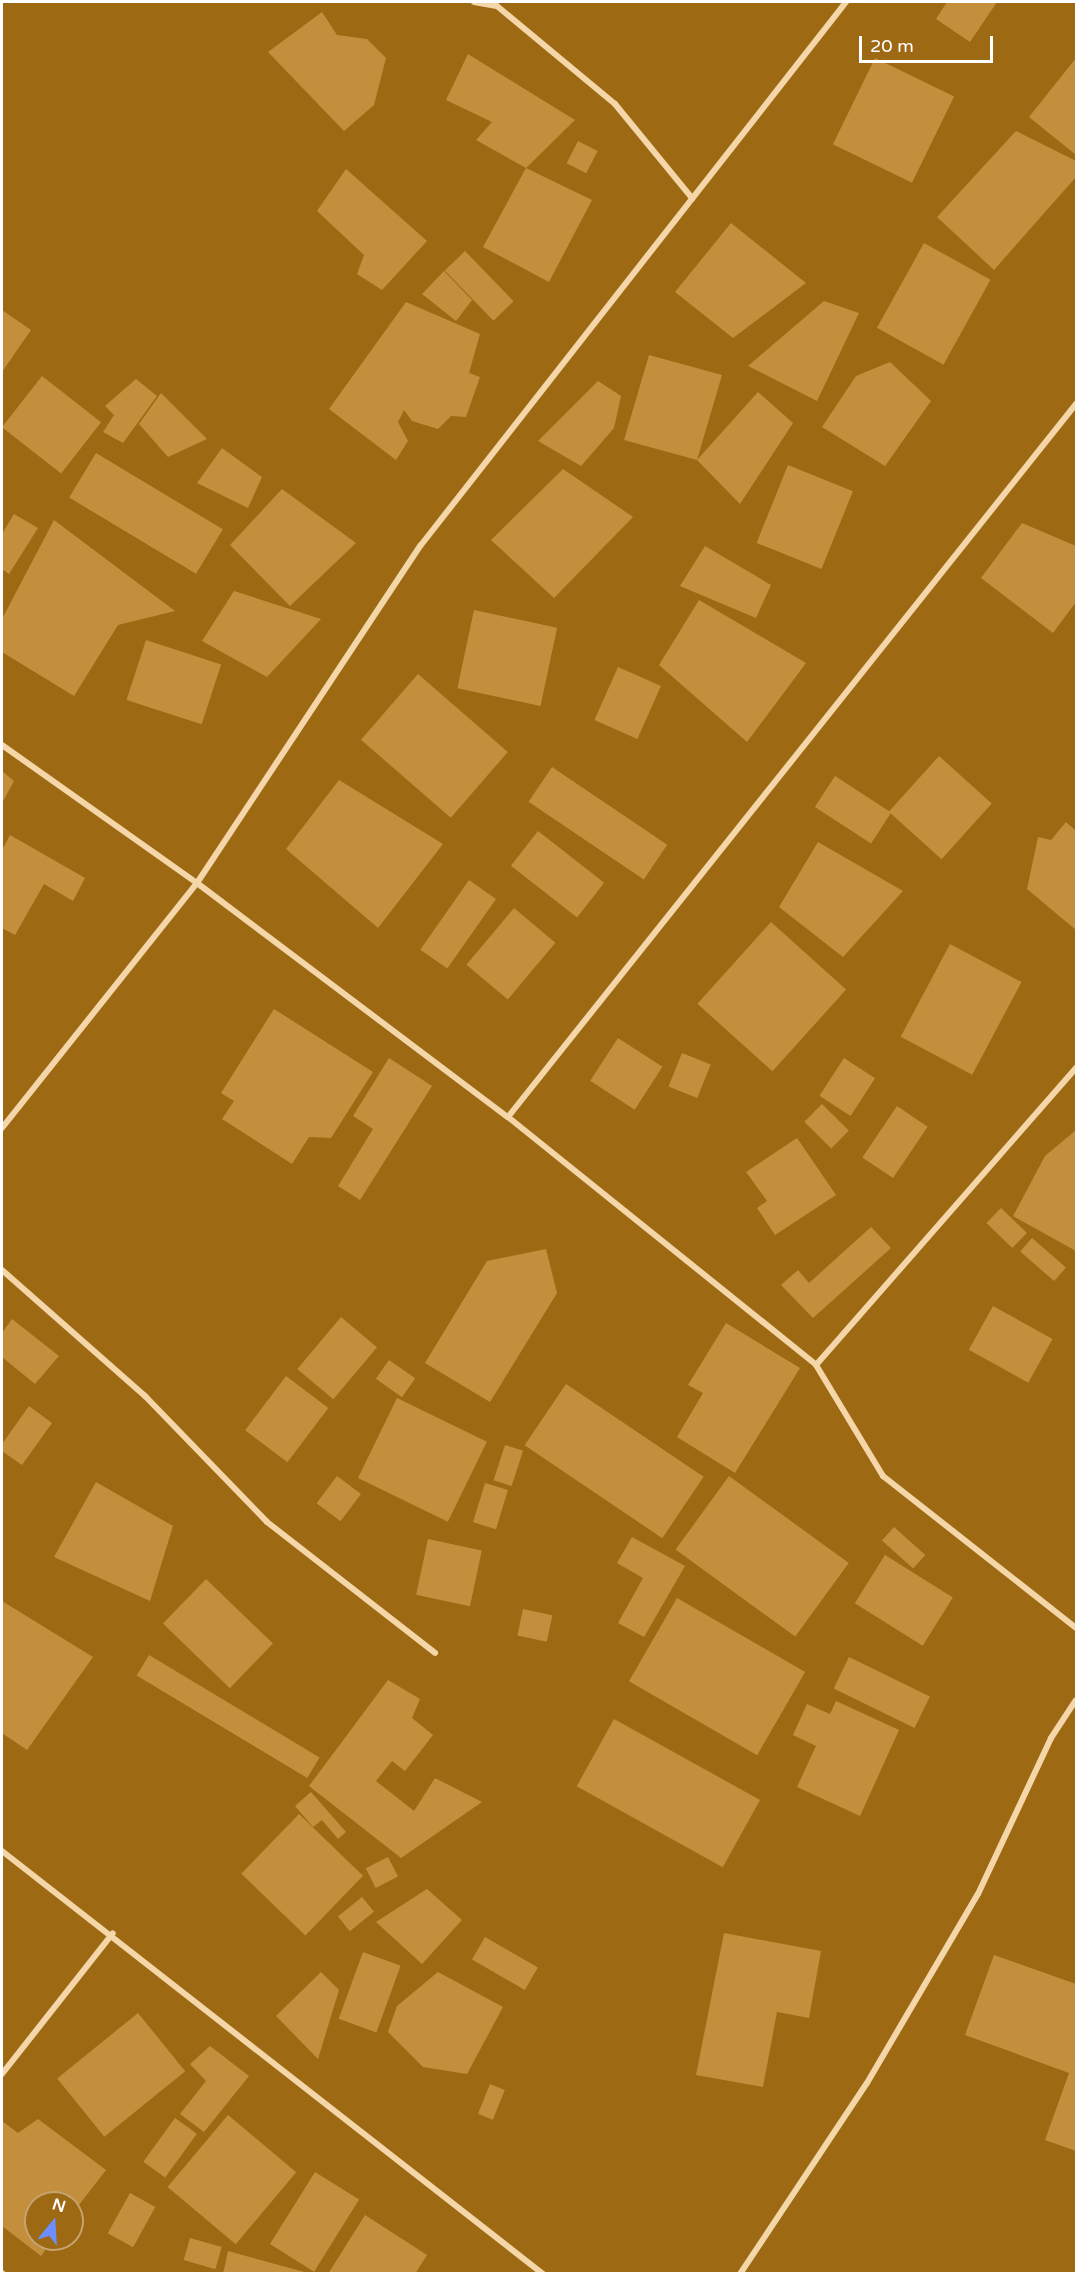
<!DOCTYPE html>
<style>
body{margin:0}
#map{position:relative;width:1078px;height:2275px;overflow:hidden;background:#9d6913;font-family:"Varela Round",sans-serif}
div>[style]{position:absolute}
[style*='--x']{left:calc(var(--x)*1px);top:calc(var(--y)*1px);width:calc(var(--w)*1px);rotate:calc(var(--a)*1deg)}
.building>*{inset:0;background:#c48f3c;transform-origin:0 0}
.minor>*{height:6px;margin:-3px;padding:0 3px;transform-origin:3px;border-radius:3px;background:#f4d6a9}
span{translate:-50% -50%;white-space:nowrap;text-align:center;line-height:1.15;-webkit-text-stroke:6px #9d6913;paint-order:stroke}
.frame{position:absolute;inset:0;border:3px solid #fff;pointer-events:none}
.north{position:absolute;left:24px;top:2191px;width:60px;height:60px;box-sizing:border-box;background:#9d6913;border:2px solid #c4a571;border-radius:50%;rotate:18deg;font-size:16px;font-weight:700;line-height:24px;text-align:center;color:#fff}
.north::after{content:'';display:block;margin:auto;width:21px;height:27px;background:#6c8eff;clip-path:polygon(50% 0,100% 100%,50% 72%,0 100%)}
.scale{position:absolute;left:859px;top:36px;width:134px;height:27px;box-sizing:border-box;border:3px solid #fff;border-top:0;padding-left:8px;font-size:18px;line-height:21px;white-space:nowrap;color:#fff;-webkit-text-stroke:4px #9d6913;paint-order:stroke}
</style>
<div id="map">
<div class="building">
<div style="clip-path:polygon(947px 2px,997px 2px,970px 42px,936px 19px)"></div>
<div style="clip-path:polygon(322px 12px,337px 35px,367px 39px,386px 58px,374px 105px,344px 131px,268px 52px)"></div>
<div style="clip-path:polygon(468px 54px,575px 120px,526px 168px,592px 200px,549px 282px,483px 247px,526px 168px,476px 140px,492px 122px,446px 100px)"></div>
<div style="left:875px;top:58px;width:88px;height:96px;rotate:26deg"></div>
<div style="clip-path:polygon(1076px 58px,1076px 155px,1029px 117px)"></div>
<div style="clip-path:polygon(1016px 131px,1076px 161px,1076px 177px,994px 270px,937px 217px)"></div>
<div style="left:578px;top:141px;width:22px;height:25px;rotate:27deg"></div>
<div style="clip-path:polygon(346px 169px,427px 241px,382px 290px,357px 274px,364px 255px,317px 211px)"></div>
<div style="clip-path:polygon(731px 223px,806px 283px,733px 338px,675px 292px)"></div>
<div style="left:924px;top:243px;width:76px;height:97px;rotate:29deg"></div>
<div style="left:465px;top:251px;width:70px;height:28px;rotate:46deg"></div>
<div style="clip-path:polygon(444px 271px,472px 300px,456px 321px,422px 294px)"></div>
<div style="clip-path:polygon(824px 301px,859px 313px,817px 401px,748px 366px)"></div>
<div style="clip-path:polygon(406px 302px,480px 334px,469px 373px,480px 377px,466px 417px,451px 416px,438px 429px,412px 421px,404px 410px,398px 422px,408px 441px,396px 460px,329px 409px)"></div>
<div style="clip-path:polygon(2px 310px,31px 330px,2px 372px)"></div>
<div style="clip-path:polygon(649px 355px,722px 375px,697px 460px,758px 392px,793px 423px,740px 504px,697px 460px,624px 440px)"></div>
<div style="clip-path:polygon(890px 362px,931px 401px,885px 466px,822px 427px,856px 376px)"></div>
<div style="left:42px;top:376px;width:75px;height:65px;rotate:38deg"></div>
<div style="clip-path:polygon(136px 379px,157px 396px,123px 443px,103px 432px,114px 415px,105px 406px)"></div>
<div style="clip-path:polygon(598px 381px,621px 396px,614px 428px,581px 466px,538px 441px)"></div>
<div style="clip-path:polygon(161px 393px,207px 439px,168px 457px,139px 424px)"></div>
<div style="clip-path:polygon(222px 448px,262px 477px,248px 508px,197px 483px)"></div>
<div style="left:96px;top:453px;width:148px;height:52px;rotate:31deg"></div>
<div style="left:788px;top:465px;width:70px;height:84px;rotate:22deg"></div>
<div style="clip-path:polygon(563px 469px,633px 517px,554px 598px,491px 540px)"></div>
<div style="clip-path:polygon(282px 489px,356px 543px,290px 606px,230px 545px)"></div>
<div style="clip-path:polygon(14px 514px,38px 528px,9px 574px,2px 569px,2px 534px)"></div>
<div style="clip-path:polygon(54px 520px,175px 611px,118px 625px,74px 696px,2px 652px,2px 619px)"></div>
<div style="clip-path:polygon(1022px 523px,1076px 546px,1076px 602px,1053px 633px,981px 578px)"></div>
<div style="clip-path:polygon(705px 546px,771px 585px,756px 618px,680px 586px)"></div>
<div style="clip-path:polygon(234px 591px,321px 619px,267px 677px,202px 641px)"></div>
<div style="clip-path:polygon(699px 600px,806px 663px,747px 742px,659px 665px)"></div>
<div style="left:474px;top:610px;width:85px;height:80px;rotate:12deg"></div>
<div style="left:146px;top:640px;width:79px;height:63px;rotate:18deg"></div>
<div style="left:618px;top:667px;width:47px;height:58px;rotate:24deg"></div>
<div style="left:418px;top:674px;width:119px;height:87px;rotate:41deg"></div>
<div style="left:939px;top:756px;width:71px;height:75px;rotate:42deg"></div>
<div style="left:552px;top:767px;width:139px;height:42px;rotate:34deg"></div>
<div style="clip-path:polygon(2px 771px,14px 781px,2px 803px)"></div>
<div style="left:835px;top:776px;width:67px;height:37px;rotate:33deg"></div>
<div style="clip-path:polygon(339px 780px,443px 844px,378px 928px,286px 849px)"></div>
<div style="clip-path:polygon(1066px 822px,1076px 831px,1076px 930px,1027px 889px,1038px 837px,1051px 840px)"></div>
<div style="left:538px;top:831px;width:84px;height:44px;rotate:38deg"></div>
<div style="clip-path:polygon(10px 835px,85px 878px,73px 901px,44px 884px,15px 935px,2px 928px,2px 850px)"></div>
<div style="clip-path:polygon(818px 842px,903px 891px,843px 957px,779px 907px)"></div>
<div style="left:469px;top:880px;width:33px;height:85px;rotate:35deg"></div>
<div style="left:514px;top:908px;width:54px;height:74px;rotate:40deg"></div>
<div style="left:771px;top:922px;width:101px;height:110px;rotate:42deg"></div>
<div style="left:950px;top:944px;width:81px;height:105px;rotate:28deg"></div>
<div style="clip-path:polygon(274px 1009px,373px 1072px,331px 1138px,309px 1137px,292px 1164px,222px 1119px,234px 1101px,221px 1093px)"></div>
<div style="left:618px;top:1038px;width:53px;height:51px;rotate:33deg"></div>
<div style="left:682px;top:1053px;width:31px;height:36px;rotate:22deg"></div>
<div style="clip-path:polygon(389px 1058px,432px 1086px,360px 1200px,338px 1186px,373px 1129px,353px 1116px)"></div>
<div style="left:844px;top:1058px;width:37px;height:45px;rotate:33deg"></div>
<div style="left:822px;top:1104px;width:38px;height:25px;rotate:45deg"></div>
<div style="left:897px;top:1106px;width:37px;height:62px;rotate:34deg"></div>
<div style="clip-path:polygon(1076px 1130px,1076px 1251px,1013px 1216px,1045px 1156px)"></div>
<div style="clip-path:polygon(797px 1138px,836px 1195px,775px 1235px,757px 1208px,767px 1201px,746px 1172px)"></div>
<div style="left:1001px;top:1208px;width:36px;height:21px;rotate:44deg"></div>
<div style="clip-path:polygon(871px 1227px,891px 1248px,813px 1318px,781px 1285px,798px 1270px,809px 1283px)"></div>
<div style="left:1032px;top:1238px;width:45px;height:18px;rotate:41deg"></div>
<div style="clip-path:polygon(546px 1249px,557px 1293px,490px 1402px,425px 1363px,487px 1261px)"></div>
<div style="left:993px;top:1306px;width:68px;height:50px;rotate:29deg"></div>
<div style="left:341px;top:1317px;width:47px;height:68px;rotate:40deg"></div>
<div style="clip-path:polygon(12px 1319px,59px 1356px,35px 1384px,2px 1357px,2px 1333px)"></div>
<div style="clip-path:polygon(726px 1323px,800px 1368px,735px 1473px,677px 1437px,703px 1393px,688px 1385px)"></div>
<div style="left:389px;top:1360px;width:32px;height:23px;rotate:35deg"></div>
<div style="left:286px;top:1376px;width:53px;height:68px;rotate:37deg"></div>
<div style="left:566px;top:1384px;width:166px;height:74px;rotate:34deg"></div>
<div style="left:397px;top:1398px;width:100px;height:89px;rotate:26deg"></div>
<div style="clip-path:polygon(29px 1406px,52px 1423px,22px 1465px,2px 1451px,2px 1444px)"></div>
<div style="left:505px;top:1445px;width:19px;height:37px;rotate:18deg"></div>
<div style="left:337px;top:1476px;width:30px;height:34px;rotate:37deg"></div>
<div style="left:729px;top:1476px;width:148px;height:91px;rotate:36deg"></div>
<div style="clip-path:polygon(96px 1482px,173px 1526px,150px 1601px,54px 1557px)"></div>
<div style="left:485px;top:1483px;width:24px;height:41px;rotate:17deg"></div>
<div style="left:894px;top:1527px;width:42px;height:18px;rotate:42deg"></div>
<div style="clip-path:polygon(632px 1537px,685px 1566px,644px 1637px,618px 1623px,643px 1578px,617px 1563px)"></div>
<div style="left:428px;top:1539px;width:55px;height:57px;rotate:12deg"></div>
<div style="left:885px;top:1555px;width:80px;height:57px;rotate:32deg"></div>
<div style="left:206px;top:1579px;width:93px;height:62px;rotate:44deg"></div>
<div style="left:677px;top:1598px;width:148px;height:96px;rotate:30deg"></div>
<div style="clip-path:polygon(2px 1601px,93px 1657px,27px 1750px,2px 1733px)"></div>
<div style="left:523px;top:1609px;width:30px;height:27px;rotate:12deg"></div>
<div style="left:149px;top:1655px;width:199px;height:24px;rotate:31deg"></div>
<div style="left:849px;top:1657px;width:90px;height:35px;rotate:26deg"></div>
<div style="clip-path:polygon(388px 1680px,420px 1699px,412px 1718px,433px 1735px,405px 1771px,392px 1761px,376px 1781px,414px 1811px,435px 1778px,482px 1802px,401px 1858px,309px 1786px)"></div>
<div style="clip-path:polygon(836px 1701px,899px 1730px,860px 1816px,797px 1787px,816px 1746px,793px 1735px,807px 1704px,830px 1714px)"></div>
<div style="left:614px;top:1719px;width:167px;height:77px;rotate:29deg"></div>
<div style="clip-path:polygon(311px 1792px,346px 1832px,338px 1839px,322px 1820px,313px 1827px,295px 1806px)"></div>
<div style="left:299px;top:1814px;width:89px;height:83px;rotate:44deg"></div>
<div style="left:388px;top:1857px;width:22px;height:25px;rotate:63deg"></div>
<div style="clip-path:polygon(427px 1889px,462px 1920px,422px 1964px,376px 1922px)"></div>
<div style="left:362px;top:1897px;width:19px;height:31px;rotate:51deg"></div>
<div style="clip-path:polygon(724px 1933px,821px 1951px,809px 2018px,777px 2012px,763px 2087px,696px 2075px)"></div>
<div style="left:485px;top:1937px;width:61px;height:26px;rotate:30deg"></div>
<div style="left:363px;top:1952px;width:40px;height:71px;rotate:20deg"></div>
<div style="clip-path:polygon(994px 1955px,1076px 1984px,1076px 2151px,1045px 2140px,1069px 2073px,965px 2035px)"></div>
<div style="clip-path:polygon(321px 1972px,339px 1990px,318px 2059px,276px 2016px)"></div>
<div style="clip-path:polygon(438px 1972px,503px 2007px,467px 2074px,423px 2067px,388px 2032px,397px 2006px)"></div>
<div style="left:138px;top:2013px;width:75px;height:104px;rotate:51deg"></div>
<div style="clip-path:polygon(210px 2046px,249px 2076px,204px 2132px,180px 2114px,206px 2081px,190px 2064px)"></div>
<div style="left:490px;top:2084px;width:16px;height:32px;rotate:22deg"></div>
<div style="left:228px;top:2115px;width:89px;height:94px;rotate:40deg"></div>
<div style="left:175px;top:2118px;width:27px;height:54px;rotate:36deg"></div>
<div style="clip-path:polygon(38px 2119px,106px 2170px,72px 2214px,72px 2203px,36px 2203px,36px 2239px,53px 2239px,41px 2256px,2px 2226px,2px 2121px,18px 2133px)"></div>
<div style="left:315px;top:2172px;width:52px;height:85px;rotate:32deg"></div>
<div style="left:130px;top:2193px;width:29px;height:46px;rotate:29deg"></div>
<div style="clip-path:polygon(365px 2215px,427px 2255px,415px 2274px,328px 2274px)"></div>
<div style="left:190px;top:2238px;width:33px;height:23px;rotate:16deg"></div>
<div style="clip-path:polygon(228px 2251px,308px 2273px,307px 2274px,223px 2274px)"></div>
</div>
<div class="minor">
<div style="--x:474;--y:2;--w:23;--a:10"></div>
<div style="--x:497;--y:6;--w:153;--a:39.7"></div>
<div style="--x:615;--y:104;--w:122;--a:50.7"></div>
<div style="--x:2;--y:745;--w:239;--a:35.3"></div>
<div style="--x:197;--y:883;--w:389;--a:37"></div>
<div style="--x:508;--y:1117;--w:395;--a:38.8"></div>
<div style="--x:816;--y:1365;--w:130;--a:58.9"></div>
<div style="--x:883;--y:1476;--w:246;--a:38.2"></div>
<div style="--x:508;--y:1117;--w:912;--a:-51.46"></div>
<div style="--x:2;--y:1128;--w:313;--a:-51.5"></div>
<div style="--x:197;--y:883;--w:405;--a:-56.5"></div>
<div style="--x:421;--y:545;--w:690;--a:-51.95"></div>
<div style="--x:2;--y:1270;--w:191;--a:41.4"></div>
<div style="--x:145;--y:1396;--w:175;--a:45.9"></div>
<div style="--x:267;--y:1522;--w:213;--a:37.9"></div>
<div style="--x:816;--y:1365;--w:395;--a:-48.8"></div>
<div style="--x:2;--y:1851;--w:687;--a:38.02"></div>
<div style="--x:2;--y:2074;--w:179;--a:-51.8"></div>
<div style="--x:2;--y:2273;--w:1;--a:45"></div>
<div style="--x:740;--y:2274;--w:229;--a:-56.4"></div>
<div style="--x:867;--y:2083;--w:219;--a:-59.6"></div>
<div style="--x:978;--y:1894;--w:172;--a:-64.9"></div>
<div style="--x:1051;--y:1738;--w:45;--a:-56.7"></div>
</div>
<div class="frame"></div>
<div class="north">N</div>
<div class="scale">20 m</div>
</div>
